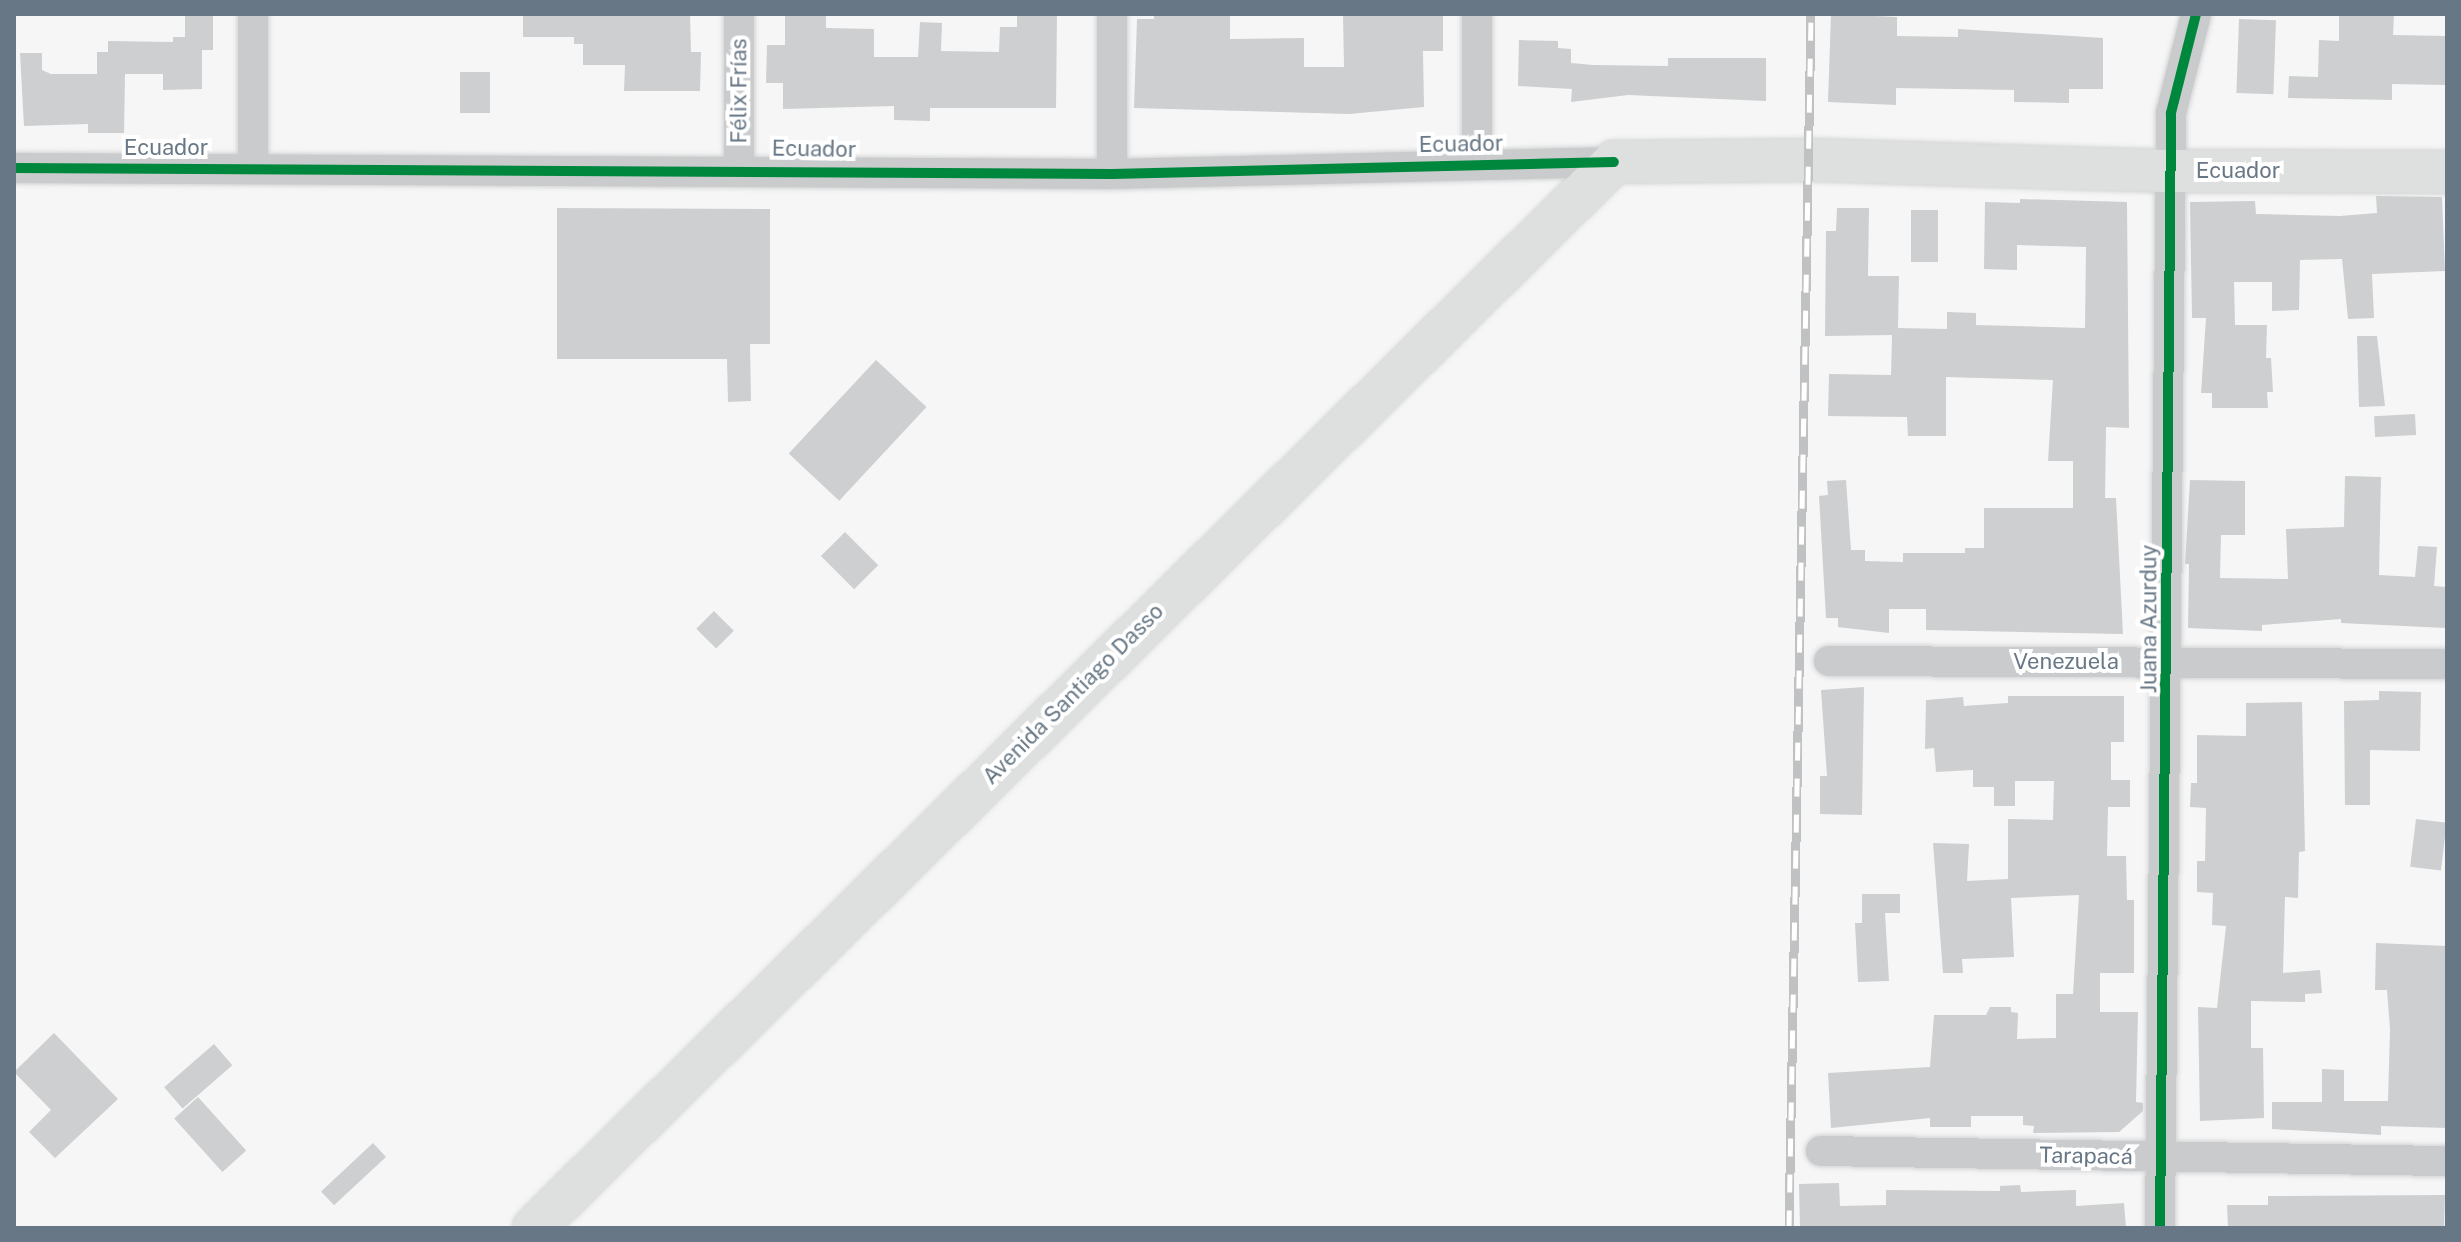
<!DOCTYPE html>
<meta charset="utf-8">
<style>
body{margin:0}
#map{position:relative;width:2461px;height:1242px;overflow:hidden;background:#f6f6f6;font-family:"Public Sans",sans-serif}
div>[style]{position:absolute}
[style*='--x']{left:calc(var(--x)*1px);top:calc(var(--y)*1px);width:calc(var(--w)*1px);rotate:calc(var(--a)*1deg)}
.building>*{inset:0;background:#cdcfd0;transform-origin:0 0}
.roads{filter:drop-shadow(0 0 2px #d3d4d5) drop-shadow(0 0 2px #d3d4d5)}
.minor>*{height:30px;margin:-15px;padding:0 15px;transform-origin:15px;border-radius:15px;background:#c9cbcc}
.secondary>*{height:42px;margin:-21px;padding:0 21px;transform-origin:21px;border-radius:21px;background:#dedfdf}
.rail>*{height:9px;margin-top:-4.5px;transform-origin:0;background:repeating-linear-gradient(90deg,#fff 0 18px,#c0c1c3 0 36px);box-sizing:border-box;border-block:2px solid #c0c1c3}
.cycleway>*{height:10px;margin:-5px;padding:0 5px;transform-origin:5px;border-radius:5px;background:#00873e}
span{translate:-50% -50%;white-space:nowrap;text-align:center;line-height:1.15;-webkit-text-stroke:8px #fff;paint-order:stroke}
.street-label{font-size:22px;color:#677785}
.frame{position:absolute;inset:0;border:16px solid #677785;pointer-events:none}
</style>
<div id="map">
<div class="building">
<div style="clip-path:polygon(185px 14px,213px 14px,213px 50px,202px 50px,202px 89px,163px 90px,163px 74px,125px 74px,124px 133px,88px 133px,88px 124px,24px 126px,20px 53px,42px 53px,42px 70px,51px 74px,97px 74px,97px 52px,108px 52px,108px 41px,173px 42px,173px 37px,185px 37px)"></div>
<div style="clip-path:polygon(523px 14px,690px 14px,691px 52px,701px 52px,700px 91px,624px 91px,625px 65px,583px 65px,583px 44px,574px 44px,574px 37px,523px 37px)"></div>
<div style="clip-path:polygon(785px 14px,826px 14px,826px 28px,874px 29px,874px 57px,918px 57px,920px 22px,942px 23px,941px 51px,999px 52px,1000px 27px,1017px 27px,1017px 14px,1057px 14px,1056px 108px,930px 108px,930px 121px,894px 120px,894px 106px,783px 109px,783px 83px,766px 83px,767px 45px,785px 45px)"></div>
<div style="clip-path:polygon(1154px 14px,1230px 14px,1230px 39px,1304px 38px,1304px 67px,1344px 67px,1343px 14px,1443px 14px,1443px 51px,1423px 51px,1424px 107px,1349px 114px,1134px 108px,1137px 19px,1154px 19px)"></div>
<div style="clip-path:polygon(1831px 14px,1897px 17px,1897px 36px,1958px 37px,1958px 29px,2103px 38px,2103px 89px,2069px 89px,2069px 103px,2014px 102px,2014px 90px,1896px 88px,1896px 105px,1828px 102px)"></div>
<div style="clip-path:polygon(2339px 14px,2394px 14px,2393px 35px,2447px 36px,2447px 85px,2392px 84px,2392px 100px,2288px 98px,2289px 76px,2318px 77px,2319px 40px,2339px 41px)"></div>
<div style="left:2239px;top:19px;width:37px;height:74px;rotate:2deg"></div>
<div style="clip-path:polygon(1519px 40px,1558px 41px,1558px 48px,1571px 49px,1571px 63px,1593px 65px,1668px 66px,1668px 58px,1766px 58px,1766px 101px,1628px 95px,1571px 102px,1572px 89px,1518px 86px)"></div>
<div style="left:460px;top:72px;width:30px;height:41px"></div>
<div style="clip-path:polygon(2376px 196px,2442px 197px,2445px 271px,2372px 274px,2374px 318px,2348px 319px,2342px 259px,2300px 260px,2299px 310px,2272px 311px,2272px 282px,2234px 282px,2235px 325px,2267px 325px,2266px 358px,2271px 358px,2273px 392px,2267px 392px,2268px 408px,2212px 408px,2212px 393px,2201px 393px,2206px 318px,2192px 318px,2190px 202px,2255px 201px,2256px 214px,2340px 216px,2377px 213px)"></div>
<div style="clip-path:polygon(2020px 199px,2127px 202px,2129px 428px,2106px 427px,2105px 498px,2116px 498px,2123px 634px,1926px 630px,1926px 609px,1889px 609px,1889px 633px,1838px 627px,1838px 618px,1826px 618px,1819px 496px,1828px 495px,1827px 481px,1846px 480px,1851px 550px,1865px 550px,1865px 561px,1903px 562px,1903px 553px,1965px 553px,1965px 548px,1984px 548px,1984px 508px,2073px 508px,2073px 461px,2048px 461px,2053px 380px,1946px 377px,1946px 436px,1908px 436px,1907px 417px,1828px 416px,1829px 374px,1891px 375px,1892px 335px,1825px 336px,1826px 231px,1836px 231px,1837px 208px,1869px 208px,1868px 276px,1899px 276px,1898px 328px,1947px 329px,1947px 312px,1976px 313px,1976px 325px,2085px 328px,2086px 247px,2017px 245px,2017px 270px,1984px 269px,1985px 202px,2020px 203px)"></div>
<div style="clip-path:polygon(557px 208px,770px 209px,770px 344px,750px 344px,751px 401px,728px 402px,727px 359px,557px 359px)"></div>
<div style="left:1911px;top:210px;width:27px;height:52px"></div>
<div style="clip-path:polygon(2357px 336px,2377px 336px,2385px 406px,2359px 407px)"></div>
<div style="left:876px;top:360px;width:69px;height:128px;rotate:43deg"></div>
<div style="left:2415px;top:414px;width:21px;height:41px;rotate:87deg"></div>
<div style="clip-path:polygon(2345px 476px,2381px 477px,2379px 575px,2415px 577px,2418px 546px,2437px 547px,2434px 586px,2447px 587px,2446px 628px,2341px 623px,2341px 619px,2262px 625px,2262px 631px,2188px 628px,2189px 564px,2185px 564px,2190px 480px,2245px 481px,2245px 535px,2221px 535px,2220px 578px,2288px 579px,2286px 529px,2344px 527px)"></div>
<div style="left:845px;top:532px;width:47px;height:34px;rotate:45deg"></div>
<div style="left:714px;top:611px;width:28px;height:25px;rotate:45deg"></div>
<div style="clip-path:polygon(1864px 687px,1862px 815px,1820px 814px,1820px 776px,1827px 776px,1821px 690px)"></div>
<div style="clip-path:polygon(2379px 691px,2421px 692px,2420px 751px,2370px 750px,2370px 805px,2345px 805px,2344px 701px,2379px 700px)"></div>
<div style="clip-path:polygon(2008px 696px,2124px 696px,2124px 742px,2111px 742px,2111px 780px,2130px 780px,2130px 807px,2108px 807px,2107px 856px,2126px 856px,2127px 900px,2134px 900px,2134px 973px,2100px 973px,2100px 1012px,2138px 1012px,2136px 1102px,2143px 1103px,2143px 1111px,2119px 1132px,2033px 1133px,2034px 1126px,2023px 1125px,2023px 1116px,1971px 1116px,1971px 1127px,1930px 1127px,1930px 1118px,1831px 1128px,1828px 1073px,1930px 1067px,1934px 1015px,1986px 1015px,1990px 1007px,2011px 1007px,2011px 1012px,2018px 1013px,2017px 1039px,2056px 1038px,2056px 994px,2073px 994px,2079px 895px,2011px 898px,2014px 957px,1962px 959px,1963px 973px,1943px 973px,1933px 843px,1969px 844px,1967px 881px,2008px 879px,2008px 819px,2053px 820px,2054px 781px,2015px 781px,2015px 806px,1994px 806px,1994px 787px,1973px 787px,1973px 770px,1936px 772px,1934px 748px,1925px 749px,1926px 700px,1963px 697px,1964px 706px,2008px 703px)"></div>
<div style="clip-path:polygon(2302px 702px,2305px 851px,2299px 852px,2298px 898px,2285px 897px,2283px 973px,2320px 970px,2322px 993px,2305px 994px,2305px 1002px,2251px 1001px,2251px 1048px,2263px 1048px,2264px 1118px,2200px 1121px,2198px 1007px,2217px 1008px,2226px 926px,2212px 925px,2213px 893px,2197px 892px,2197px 861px,2205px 861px,2206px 808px,2190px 807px,2191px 783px,2197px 783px,2197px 735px,2246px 736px,2246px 703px)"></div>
<div style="left:2416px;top:819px;width:31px;height:48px;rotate:7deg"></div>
<div style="clip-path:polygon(1862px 894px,1900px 894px,1900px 913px,1885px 913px,1889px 981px,1858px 982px,1855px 923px,1862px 923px)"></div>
<div style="clip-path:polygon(2376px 943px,2447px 946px,2447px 1128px,2381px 1126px,2381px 1135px,2272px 1129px,2272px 1102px,2322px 1102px,2322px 1069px,2344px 1070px,2344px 1101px,2388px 1101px,2390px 1029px,2387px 990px,2375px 990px)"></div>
<div style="clip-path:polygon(54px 1033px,118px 1099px,55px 1158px,29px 1132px,51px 1110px,14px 1072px)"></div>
<div style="left:214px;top:1044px;width:28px;height:66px;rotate:49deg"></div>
<div style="left:198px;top:1097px;width:72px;height:32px;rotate:48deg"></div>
<div style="left:373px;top:1143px;width:19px;height:71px;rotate:47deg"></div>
<div style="clip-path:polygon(1839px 1183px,1840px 1206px,1886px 1205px,1886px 1190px,2000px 1191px,2000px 1186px,2020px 1185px,2021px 1192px,2076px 1190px,2076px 1206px,2124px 1203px,2126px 1228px,1800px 1228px,1799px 1184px)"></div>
<div style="clip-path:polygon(2445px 1195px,2444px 1228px,2228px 1228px,2227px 1205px,2268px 1205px,2268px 1196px)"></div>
</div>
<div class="roads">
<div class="minor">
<div style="--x:1477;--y:163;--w:149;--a:-90"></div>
<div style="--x:14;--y:168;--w:1098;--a:0.31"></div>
<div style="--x:1112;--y:174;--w:502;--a:-1.37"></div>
<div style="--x:739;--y:168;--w:154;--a:-90"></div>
<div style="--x:253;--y:169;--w:155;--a:-90"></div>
<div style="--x:1112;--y:174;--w:160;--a:-90"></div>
<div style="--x:1829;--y:661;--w:618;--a:0.28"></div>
<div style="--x:1821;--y:1151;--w:626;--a:0.92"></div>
<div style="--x:2160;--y:1228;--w:1115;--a:-89.43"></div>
<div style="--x:2171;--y:113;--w:102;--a:-75.8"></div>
</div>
<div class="secondary">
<div style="--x:534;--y:1228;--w:1517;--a:-44.63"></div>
<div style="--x:1614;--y:162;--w:198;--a:-0.6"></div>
<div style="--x:1812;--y:160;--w:359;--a:1.8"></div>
<div style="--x:2171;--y:171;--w:276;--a:0.2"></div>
</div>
</div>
<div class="rail">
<div style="--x:1789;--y:1228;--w:1214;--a:-88.96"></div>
</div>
<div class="cycleway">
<div style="--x:14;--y:168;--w:1098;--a:0.31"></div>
<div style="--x:1112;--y:174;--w:502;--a:-1.37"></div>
<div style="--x:2160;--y:1228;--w:1115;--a:-89.43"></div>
<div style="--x:2171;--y:113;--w:102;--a:-75.8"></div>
</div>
<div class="street-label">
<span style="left:739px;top:91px;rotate:-90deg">Félix Frías</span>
<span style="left:1461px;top:144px;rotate:-1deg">Ecuador</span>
<span style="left:166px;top:148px">Ecuador</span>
<span style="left:814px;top:149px;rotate:1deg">Ecuador</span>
<span style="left:2238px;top:171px">Ecuador</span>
<span style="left:2149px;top:619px;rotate:-90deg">Juana Azurduy</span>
<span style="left:2066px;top:662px">Venezuela</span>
<span style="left:1073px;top:694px;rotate:-45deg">Avenida Santiago Dasso</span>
<span style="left:2086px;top:1156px;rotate:1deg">Tarapacá</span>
</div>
<div class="frame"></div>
</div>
